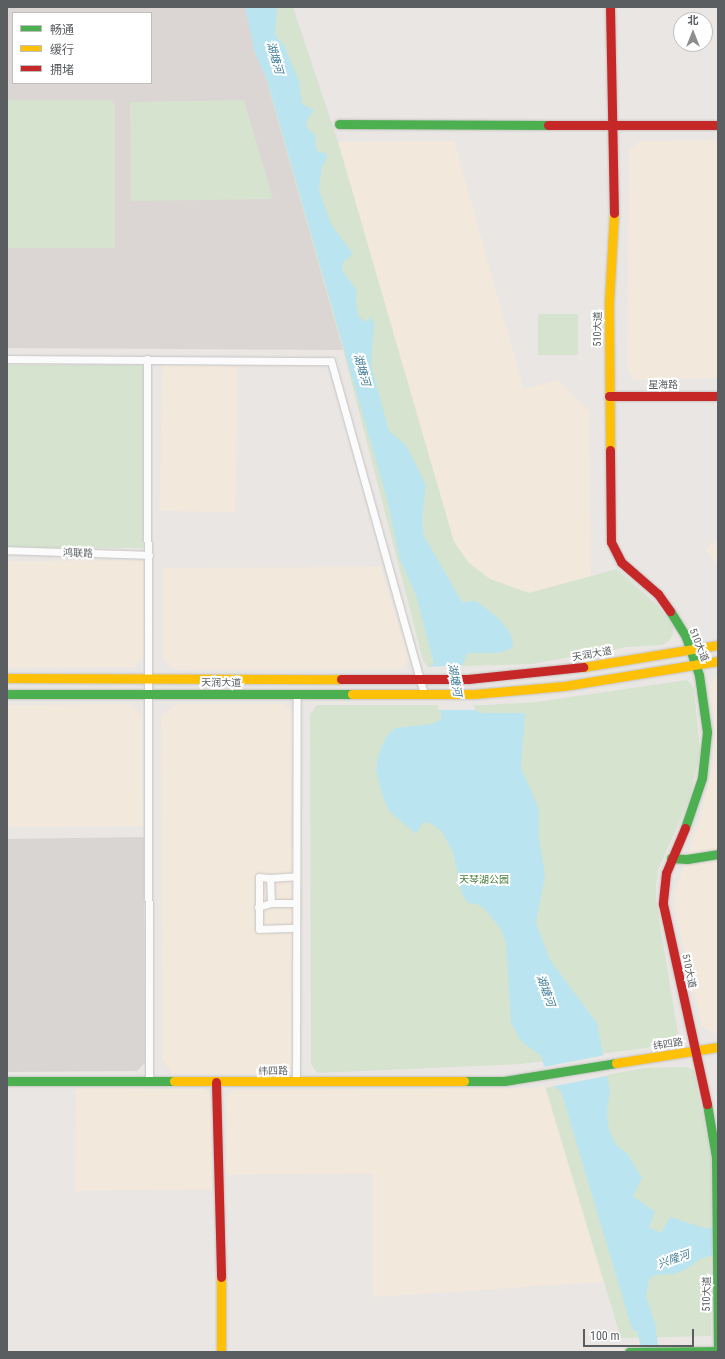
<!DOCTYPE html>
<meta charset="utf-8">
<style>
body{margin:0}
#map{position:relative;width:725px;height:1359px;overflow:hidden;background:#e9e6e3;font-family:"Roboto Condensed","Noto Sans SC",sans-serif}
div>[style]{position:absolute}
[style*='--x']{left:calc(var(--x)*1px);top:calc(var(--y)*1px);width:calc(var(--w)*1px);rotate:calc(var(--a)*1deg)}
.commercial>*{inset:0;background:#f2e8dc;transform-origin:0 0}
.industrial>*{inset:0;background:#d9d5d3}
.education>*{inset:0;background:#dbd6d3}
.green>*{inset:0;background:#d6e3cf;transform-origin:0 0}
.water>*{inset:0;background:#bae5f0}
.pier>*{inset:0;background:#e9e6e3;transform-origin:0 0}
.roads{filter:drop-shadow(0 0 1px #c5c4c3) drop-shadow(0 0 1px #c5c4c3)}
.street>*{height:7px;margin:-3.5px;padding:0 3.5px;transform-origin:3.5px;border-radius:3.5px;background:#fcfbfb}
.fast>*{height:9px;margin:-4.5px;padding:0 4.5px;transform-origin:4.5px;border-radius:4.5px;background:#4caf50}
.slow>*{height:9px;margin:-4.5px;padding:0 4.5px;transform-origin:4.5px;border-radius:4.5px;background:#ffc107}
.jam>*{height:9px;margin:-4.5px;padding:0 4.5px;transform-origin:4.5px;border-radius:4.5px;background:#c62828}
span{translate:-50% -50%;white-space:nowrap;text-align:center;line-height:1.15;-webkit-text-stroke:4px #fff;paint-order:stroke}
.street-label{font-size:10px;color:#5a5e60}
.park-label{font-size:10px;color:#477e3b}
.water-label{font-size:11px;color:#3f7c96;font-style:italic}
.frame{position:absolute;inset:0;border:8px solid #5a5e60;pointer-events:none}
.legend{position:absolute;left:12px;top:12px;width:140px;height:72px;box-sizing:border-box;background:#fff;border:1px solid #bdbfbf;margin:0;padding:5px 7px;list-style:none;font-size:12px;color:#5a5e60}
.legend li{display:flex;align-items:center;gap:8px;height:20px}
.legend b{width:20px;border:1px solid #bdbfbf}
.north{position:absolute;left:673px;top:12px;width:40px;height:40px;box-sizing:border-box;background:#fff;border:1px solid #bdbfbf;border-radius:50%;rotate:0deg;font-size:11px;font-weight:700;line-height:16px;text-align:center;color:#5a5e60}
.north::after{content:'';display:block;margin:auto;width:14px;height:18px;background:#8c8e8e;clip-path:polygon(50% 0,100% 100%,50% 72%,0 100%)}
.scale{position:absolute;left:583px;top:1329px;width:111px;height:18px;box-sizing:border-box;border:2px solid #5a5e60;border-top:0;padding-left:5px;font-size:12px;line-height:14px;white-space:nowrap;color:#5a5e60;-webkit-text-stroke:3px #fff;paint-order:stroke}
</style>
<div id="map">
<div class="commercial">
<div style="clip-path:polygon(718px 140px,718px 378px,634px 380px,627px 368px,629px 149px,640px 141px)"></div>
<div style="clip-path:polygon(454px 141px,524px 389px,558px 380px,590px 411px,591px 577px,529px 593px,490px 579px,469px 563px,454px 542px,338px 142px)"></div>
<div style="left:162px;top:365px;width:76px;height:146px;rotate:1deg"></div>
<div style="clip-path:polygon(718px 539px,718px 566px,705px 549px)"></div>
<div style="clip-path:polygon(145px 560px,144px 657px,134px 667px,7px 668px,7px 561px)"></div>
<div style="clip-path:polygon(381px 567px,409px 660px,403px 669px,177px 670px,163px 660px,163px 568px)"></div>
<div style="clip-path:polygon(718px 672px,718px 1034px,715px 1034px,702px 1027px,674px 907px,674px 894px,700px 819px,713px 762px,714px 719px,709px 684px)"></div>
<div style="clip-path:polygon(129px 704px,142px 715px,143px 826px,7px 827px,7px 705px)"></div>
<div style="clip-path:polygon(176px 704px,284px 704px,293px 713px,293px 1065px,286px 1074px,172px 1074px,162px 1059px,161px 716px)"></div>
<div style="clip-path:polygon(545px 1086px,603px 1282px,379px 1297px,373px 1294px,373px 1174px,227px 1175px,227px 1096px,233px 1090px,528px 1088px)"></div>
<div style="clip-path:polygon(76px 1088px,204px 1089px,212px 1096px,212px 1190px,75px 1191px)"></div>
</div>
<div class="industrial">
<div style="clip-path:polygon(144px 837px,145px 1063px,137px 1071px,7px 1072px,7px 839px)"></div>
</div>
<div class="education">
<div style="clip-path:polygon(evenodd,7px 7px,246px 7px,343px 350px,7px 348px,7px 7px,13px 13px,151px 13px,151px 83px,13px 83px,13px 13px)"></div>
</div>
<div class="green">
<div style="clip-path:polygon(246px 7px,293px 7px,338px 142px,454px 542px,469px 563px,490px 579px,529px 593px,617px 569px,657px 605px,667px 618px,673px 627px,673px 634px,669px 641px,662px 645px,627px 647px,532px 664px,428px 667px,423px 660px,343px 349px)"></div>
<div style="clip-path:polygon(7px 100px,111px 100px,115px 105px,115px 248px,7px 248px)"></div>
<div style="clip-path:polygon(244px 100px,273px 199px,131px 201px,130px 102px)"></div>
<div style="left:538px;top:314px;width:40px;height:41px"></div>
<div style="left:7px;top:365px;width:136px;height:183px"></div>
<div style="clip-path:polygon(687px 680px,694px 688px,700px 752px,690px 798px,658px 870px,656px 885px,656px 900px,678px 1034px,671px 1041px,646px 1048px,520px 1064px,317px 1073px,311px 1064px,310px 714px,317px 705px,487px 705px,537px 702px)"></div>
<div style="clip-path:polygon(686px 1067px,694px 1070px,711px 1158px,711px 1336px,621px 1338px,545px 1086px,645px 1068px)"></div>
</div>
<div class="water">
<div style="clip-path:polygon(245px 7px,277px 7px,275px 35px,284px 45px,299px 81px,302px 104px,314px 110px,307px 120px,307px 128px,315px 135px,316px 148px,319px 152px,326px 153px,327px 158px,322px 166px,319px 190px,331px 224px,353px 254px,343px 262px,342px 270px,357px 291px,356px 303px,359px 317px,365px 321px,370px 321px,369px 317px,371px 317px,374px 322px,371px 365px,389px 431px,406px 445px,426px 485px,422px 520px,424px 536px,462px 602px,476px 601px,497px 617px,509px 631px,513px 642px,512px 648px,499px 653px,467px 653px,463px 665px,475px 710px,481px 713px,525px 713px,521px 768px,539px 809px,539px 838px,545px 875px,536px 923px,550px 960px,597px 1023px,610px 1090px,607px 1112px,609px 1130px,616px 1145px,627px 1153px,642px 1178px,633px 1196px,655px 1212px,649px 1227px,661px 1233px,670px 1217px,704px 1228px,718px 1227px,718px 1253px,700px 1259px,688px 1268px,675px 1274px,655px 1275px,649px 1279px,646px 1296px,655px 1323px,659px 1352px,642px 1352px,637px 1331px,632px 1329px,561px 1091px,550px 1084px,541px 1056px,521px 1041px,511px 1023px,506px 943px,502px 931px,487px 911px,477px 904px,468px 903px,462px 894px,453px 852px,442px 832px,432px 824px,423px 822px,416px 834px,389px 811px,382px 794px,376px 770px,378px 756px,386px 737px,395px 728px,433px 724px,442px 718px,428px 667px,434px 664px,416px 595px,400px 560px,387px 499px,267px 80px,254px 50px)"></div>
</div>
<div class="pier">
<div style="clip-path:polygon(463px 665px,475px 710px,439px 710px,428px 667px)"></div>
<div style="left:605px;top:1055px;width:21px;height:64px;rotate:79deg"></div>
</div>
<div class="roads">
<div class="street">
<div style="--x:7;--y:359;--w:324;--a:0.4"></div>
<div style="--x:331;--y:361;--w:346;--a:74.4"></div>
<div style="--x:147;--y:359;--w:722;--a:89.84"></div>
<div style="--x:7;--y:550;--w:142;--a:2"></div>
<div style="--x:270;--y:878;--w:11;--a:-175"></div>
<div style="--x:259;--y:877;--w:52;--a:90"></div>
<div style="--x:259;--y:929;--w:37;--a:-2"></div>
<div style="--x:271;--y:903;--w:25;--a:-92"></div>
<div style="--x:270;--y:878;--w:26;--a:-4"></div>
<div style="--x:258;--y:907;--w:14;--a:-17"></div>
<div style="--x:271;--y:903;--w:25;--a:0"></div>
<div style="--x:296;--y:1081;--w:387;--a:-89.9"></div>
</div>
<div class="fast">
<div style="--x:339;--y:124;--w:209;--a:0.3"></div>
<div style="--x:670;--y:611;--w:31;--a:58"></div>
<div style="--x:686;--y:637;--w:40;--a:71.1"></div>
<div style="--x:699;--y:675;--w:58;--a:82"></div>
<div style="--x:707;--y:732;--w:46;--a:96.2"></div>
<div style="--x:702;--y:778;--w:53;--a:108.8"></div>
<div style="--x:7;--y:694;--w:345;--a:0"></div>
<div style="--x:671;--y:858;--w:16;--a:4"></div>
<div style="--x:687;--y:859;--w:31;--a:-9"></div>
<div style="--x:7;--y:1081;--w:167;--a:0"></div>
<div style="--x:464;--y:1081;--w:40;--a:0"></div>
<div style="--x:504;--y:1081;--w:113;--a:-9.1"></div>
<div style="--x:707;--y:1104;--w:54;--a:80.4"></div>
<div style="--x:716;--y:1157;--w:195;--a:89.4"></div>
<div style="--x:629;--y:1352;--w:89;--a:-0.6"></div>
</div>
<div class="slow">
<div style="--x:610;--y:450;--w:148;--a:-90.4"></div>
<div style="--x:609;--y:302;--w:89;--a:-86.8"></div>
<div style="--x:583;--y:667;--w:137;--a:-9.3"></div>
<div style="--x:7;--y:678;--w:334;--a:0.2"></div>
<div style="--x:352;--y:694;--w:122;--a:0"></div>
<div style="--x:474;--y:694;--w:90;--a:-5.1"></div>
<div style="--x:564;--y:686;--w:156;--a:-9.2"></div>
<div style="--x:616;--y:1063;--w:103;--a:-8.9"></div>
<div style="--x:174;--y:1081;--w:290;--a:0"></div>
<div style="--x:221;--y:1277;--w:75;--a:90"></div>
</div>
<div class="jam">
<div style="--x:610;--y:7;--w:206;--a:88.9"></div>
<div style="--x:548;--y:125;--w:170;--a:0"></div>
<div style="--x:609;--y:396;--w:109;--a:0"></div>
<div style="--x:610;--y:450;--w:92;--a:89.4"></div>
<div style="--x:611;--y:542;--w:22;--a:63"></div>
<div style="--x:621;--y:562;--w:49;--a:40.9"></div>
<div style="--x:658;--y:594;--w:21;--a:55"></div>
<div style="--x:341;--y:679;--w:127;--a:0"></div>
<div style="--x:468;--y:679;--w:116;--a:-6"></div>
<div style="--x:685;--y:828;--w:49;--a:112.9"></div>
<div style="--x:666;--y:873;--w:31;--a:96"></div>
<div style="--x:663;--y:904;--w:205;--a:77.6"></div>
<div style="--x:216;--y:1082;--w:195;--a:88.5"></div>
</div>
</div>
<div class="street-label">
<span style="left:598px;top:329px;rotate:-90deg">510大道</span>
<span style="left:663px;top:385px">星海路</span>
<span style="left:78px;top:553px;rotate:2deg">鸿联路</span>
<span style="left:699px;top:645px;rotate:68deg">510大道</span>
<span style="left:592px;top:654px;rotate:-10deg">天润大道</span>
<span style="left:221px;top:683px">天润大道</span>
<span style="left:689px;top:971px;rotate:78deg">510大道</span>
<span style="left:668px;top:1044px;rotate:-9deg">纬四路</span>
<span style="left:273px;top:1071px;rotate:-1deg">纬四路</span>
<span style="left:707px;top:1294px;rotate:-90deg">510大道</span>
</div>
<div class="park-label">
<span style="left:484px;top:880px">天琴湖公园</span>
</div>
<div class="water-label">
<span style="left:274px;top:58px;rotate:74deg">湖塘河</span>
<span style="left:361px;top:370px;rotate:74deg">湖塘河</span>
<span style="left:454px;top:680px;rotate:80deg">湖塘河</span>
<span style="left:545px;top:991px;rotate:70deg">湖塘河</span>
<span style="left:674px;top:1260px;rotate:-19deg">兴隆河</span>
</div>
<div class="frame"></div>
<ul class="legend">
<li><b style="height:5px;background:#4caf50"></b>畅通</li>
<li><b style="height:5px;background:#ffc107"></b>缓行</li>
<li><b style="height:5px;background:#c62828"></b>拥堵</li>
</ul>
<div class="north">北</div>
<div class="scale">100 m</div>
</div>
